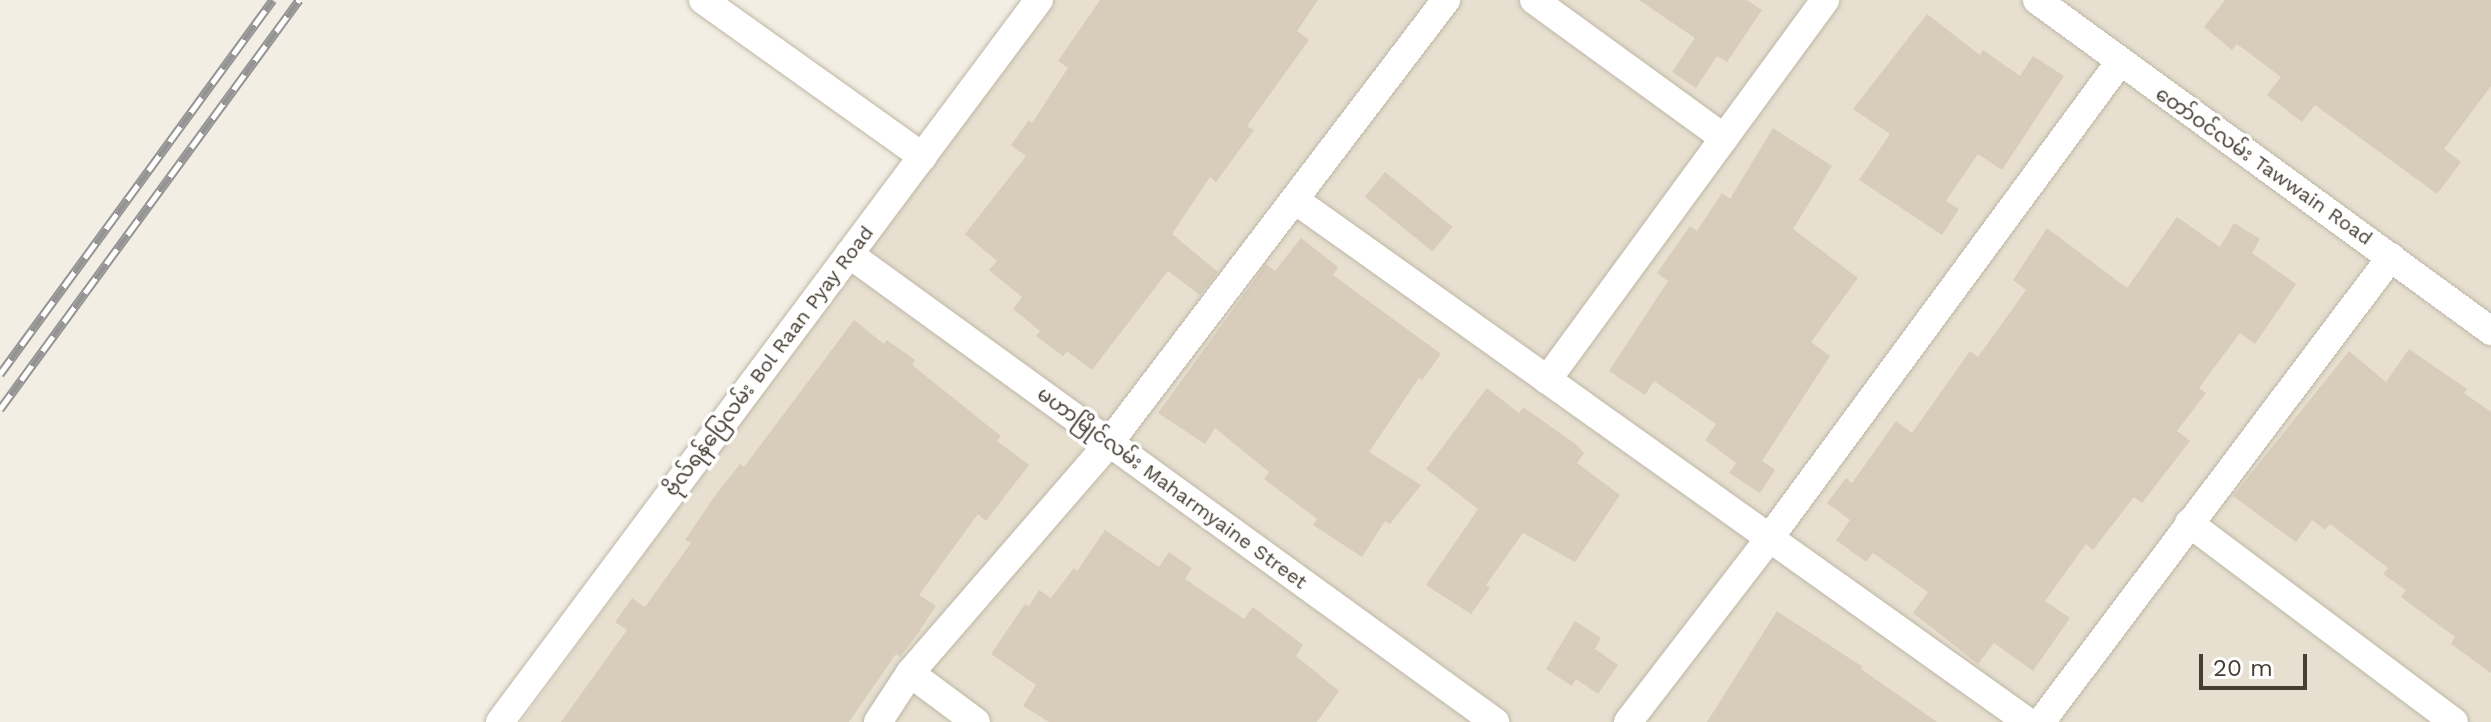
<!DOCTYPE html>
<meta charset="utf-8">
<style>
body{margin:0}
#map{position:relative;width:2491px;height:722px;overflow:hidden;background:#f3eee3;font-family:"Work Sans","Noto Sans Myanmar",sans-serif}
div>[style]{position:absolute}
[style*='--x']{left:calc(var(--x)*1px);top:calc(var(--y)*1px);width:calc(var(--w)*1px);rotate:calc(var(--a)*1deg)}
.residential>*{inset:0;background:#e7e0d1}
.building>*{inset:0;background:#d8ccbb;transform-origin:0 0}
.roads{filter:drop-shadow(0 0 2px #bfb6a5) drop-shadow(0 0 2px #bfb6a5)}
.street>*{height:28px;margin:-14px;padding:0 14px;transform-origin:14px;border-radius:14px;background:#fff}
.rail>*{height:9px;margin-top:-4.5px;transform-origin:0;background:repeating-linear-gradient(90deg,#fff 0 18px,#949494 0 36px);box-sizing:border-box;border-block:2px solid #949494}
span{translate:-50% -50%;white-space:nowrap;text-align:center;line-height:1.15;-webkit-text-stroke:7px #fff;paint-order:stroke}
.street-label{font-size:20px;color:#453e33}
.scale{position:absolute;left:2199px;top:654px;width:108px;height:36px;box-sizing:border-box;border:4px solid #453e33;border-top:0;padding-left:10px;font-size:24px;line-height:28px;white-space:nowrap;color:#453e33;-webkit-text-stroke:6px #fff;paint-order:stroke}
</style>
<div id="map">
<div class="residential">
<div style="clip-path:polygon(1052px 0,2491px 0,2491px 722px,521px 722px)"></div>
</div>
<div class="building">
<div style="clip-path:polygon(1100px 0,1318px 0,1297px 31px,1309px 40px,1247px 126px,1254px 130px,1216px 182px,1210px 177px,1172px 234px,1218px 272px,1200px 295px,1168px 271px,1092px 370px,1067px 351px,1063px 356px,1036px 336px,1040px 331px,1013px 309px,1022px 297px,989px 270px,997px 261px,965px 234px,1026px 156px,1011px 145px,1029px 120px,1032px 123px,1068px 68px,1058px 61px)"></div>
<div style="clip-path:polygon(1639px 0,1747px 0,1762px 10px,1727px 62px,1717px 56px,1696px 88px,1672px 72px,1695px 38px)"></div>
<div style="clip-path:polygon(2225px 0,2491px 0,2491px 86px,2444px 149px,2461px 162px,2437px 194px,2315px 105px,2302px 122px,2267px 95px,2281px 77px,2237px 44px,2232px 50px,2204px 27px)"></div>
<div style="clip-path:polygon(1927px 14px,1980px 55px,1983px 50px,2020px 76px,2033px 56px,2064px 76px,2002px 170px,1978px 154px,1946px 201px,1959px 209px,1942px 235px,1859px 180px,1890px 134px,1853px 109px)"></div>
<div style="clip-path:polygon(1773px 128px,1832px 166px,1793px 229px,1858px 278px,1811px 342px,1830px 356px,1762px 461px,1775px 470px,1760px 493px,1729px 473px,1736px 463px,1705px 440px,1716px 424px,1654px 381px,1645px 395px,1609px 371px,1668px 281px,1657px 273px,1690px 226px,1697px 231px,1722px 193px,1730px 199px)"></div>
<div style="left:1385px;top:172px;width:87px;height:32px;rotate:39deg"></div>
<div style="clip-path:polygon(2177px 217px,2220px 247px,2234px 223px,2260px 239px,2252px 253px,2296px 284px,2255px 344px,2240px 333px,2199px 388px,2206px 393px,2177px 431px,2190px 441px,2142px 503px,2134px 497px,2093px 550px,2086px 544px,2045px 601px,2070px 618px,2033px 671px,1994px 643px,1978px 664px,1913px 613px,1928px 592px,1873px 553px,1866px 562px,1836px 540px,1850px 520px,1827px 503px,1846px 478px,1852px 483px,1896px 421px,1912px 433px,1970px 351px,1978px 357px,2026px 290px,2013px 280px,2047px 228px,2127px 288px)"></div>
<div style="clip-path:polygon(1301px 238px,1338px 267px,1333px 275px,1441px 354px,1422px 380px,1419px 378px,1369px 452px,1421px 485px,1390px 524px,1385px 521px,1362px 557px,1313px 525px,1317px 519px,1264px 479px,1269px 472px,1215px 428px,1205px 444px,1158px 413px,1266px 264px,1275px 271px)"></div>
<div style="clip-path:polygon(854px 320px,884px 344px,887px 340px,915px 360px,912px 365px,1001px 436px,997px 441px,1029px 465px,986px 521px,978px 514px,919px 595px,936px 606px,918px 633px,900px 657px,896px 654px,849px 722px,561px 722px,627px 630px,615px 622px,632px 598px,645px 607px,691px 543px,685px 540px,714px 497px,740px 464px,744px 467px)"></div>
<div style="clip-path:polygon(2409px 349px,2467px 389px,2464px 393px,2491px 412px,2491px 673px,2451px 644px,2455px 637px,2401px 597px,2406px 590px,2383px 574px,2388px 568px,2330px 524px,2325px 530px,2312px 520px,2296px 542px,2233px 496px,2349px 351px,2386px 382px)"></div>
<div style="clip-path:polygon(1487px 388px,1519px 413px,1523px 407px,1577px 445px,1584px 453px,1577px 463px,1620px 495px,1575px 562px,1523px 533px,1486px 585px,1490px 588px,1471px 614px,1426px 585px,1478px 509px,1426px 469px)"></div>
<div style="clip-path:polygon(1105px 530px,1159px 567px,1169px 552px,1192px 568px,1185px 579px,1244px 619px,1253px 607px,1303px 645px,1296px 656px,1339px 691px,1317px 722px,1049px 722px,1023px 706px,1036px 685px,991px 654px,1025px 604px,1029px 606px,1039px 590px,1051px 598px,1074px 568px,1077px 571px)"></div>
<div style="clip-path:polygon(1777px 611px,1863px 667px,1861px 669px,1937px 722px,1707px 722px)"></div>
<div style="clip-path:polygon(1575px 621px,1601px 638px,1595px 649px,1618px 665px,1598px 694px,1576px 679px,1572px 686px,1546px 669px)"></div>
</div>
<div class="roads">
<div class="street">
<div style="--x:703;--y:0;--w:270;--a:35.5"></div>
<div style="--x:1534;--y:0;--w:235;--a:36"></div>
<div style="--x:2037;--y:0;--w:562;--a:36.09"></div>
<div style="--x:1295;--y:200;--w:900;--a:35.46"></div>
<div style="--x:849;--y:254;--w:798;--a:35.92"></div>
<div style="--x:1547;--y:380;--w:471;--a:-53.8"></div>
<div style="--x:2189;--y:523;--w:331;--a:36.9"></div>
<div style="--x:910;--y:673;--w:82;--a:36.6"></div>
<div style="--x:500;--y:722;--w:901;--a:-53.26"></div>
<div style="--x:878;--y:722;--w:59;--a:-56.9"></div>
<div style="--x:910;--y:673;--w:304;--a:-49.1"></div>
<div style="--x:1109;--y:443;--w:557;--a:-52.74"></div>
<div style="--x:1628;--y:722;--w:230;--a:-52.4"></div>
<div style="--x:1768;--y:540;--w:592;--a:-53.65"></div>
<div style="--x:2041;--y:722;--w:582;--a:-53.03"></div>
</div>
</div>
<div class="rail">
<div style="--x:0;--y:374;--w:463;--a:-53.9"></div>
<div style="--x:0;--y:409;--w:507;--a:-53.83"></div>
</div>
<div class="street-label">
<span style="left:2264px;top:166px;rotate:35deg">တော်ဝင်လမ်း Tawwain Road</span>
<span style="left:769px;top:361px;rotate:-53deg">ဗိုလ်ရန်ပြေလမ်း Bol Raan Pyay Road</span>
<span style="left:1172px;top:488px;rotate:36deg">မဟာမြိုင်လမ်း Maharmyaine Street</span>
</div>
<div class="scale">20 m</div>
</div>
